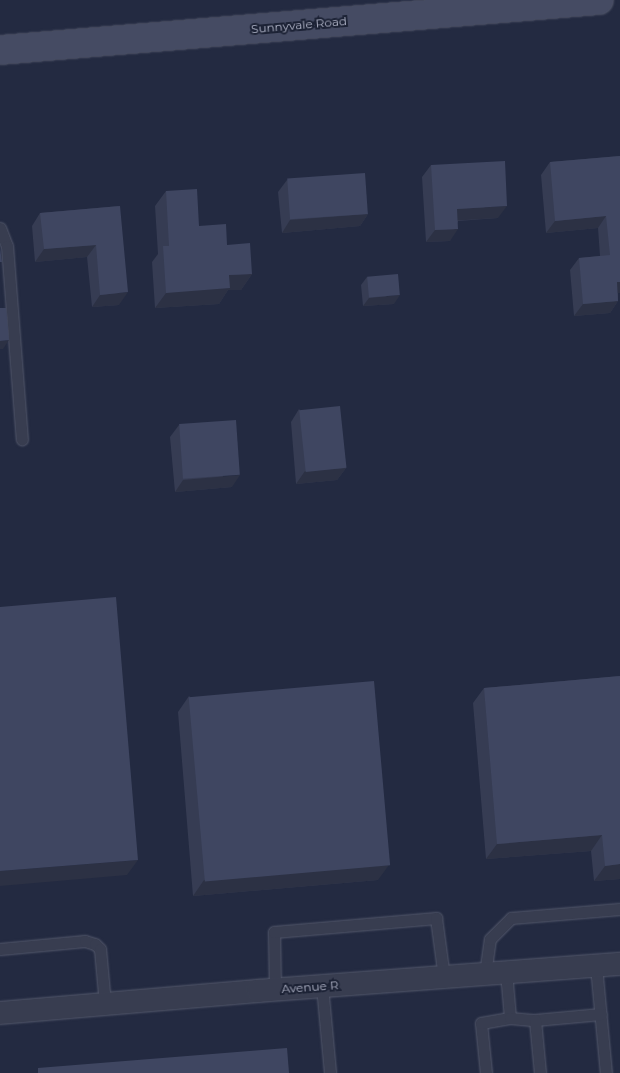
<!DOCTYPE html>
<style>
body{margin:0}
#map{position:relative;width:620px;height:1073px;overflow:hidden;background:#232a41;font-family:Montserrat,sans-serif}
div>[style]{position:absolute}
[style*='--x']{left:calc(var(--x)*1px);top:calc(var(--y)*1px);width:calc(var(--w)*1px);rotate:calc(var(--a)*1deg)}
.roads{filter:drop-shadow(0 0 1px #53586b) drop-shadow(0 0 1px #53586b)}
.lane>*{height:11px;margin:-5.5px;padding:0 5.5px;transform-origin:5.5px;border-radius:5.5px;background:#383d50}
.street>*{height:22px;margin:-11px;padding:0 11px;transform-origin:11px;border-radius:11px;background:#383d50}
.secondary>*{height:28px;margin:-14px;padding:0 14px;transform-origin:14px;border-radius:14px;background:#454b63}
.wall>*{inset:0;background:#363c53}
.shaded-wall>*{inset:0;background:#2c3144}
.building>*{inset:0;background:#3f4661;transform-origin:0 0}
span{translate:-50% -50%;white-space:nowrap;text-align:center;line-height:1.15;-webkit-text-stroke:4px #1c2235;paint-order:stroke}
.street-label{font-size:12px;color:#b4b8cb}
</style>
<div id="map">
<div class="roads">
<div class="lane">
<div style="--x:0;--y:228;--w:19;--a:69"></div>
<div style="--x:7;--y:246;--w:194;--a:85.6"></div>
<div style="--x:0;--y:949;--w:85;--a:-5.4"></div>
<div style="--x:85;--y:941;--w:10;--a:17"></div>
<div style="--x:95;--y:944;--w:7;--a:45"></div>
<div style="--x:100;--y:949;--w:55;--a:84.8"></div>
<div style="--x:596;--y:966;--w:107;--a:84.7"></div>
<div style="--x:506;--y:972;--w:46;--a:85"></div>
<div style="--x:485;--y:974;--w:35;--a:-82"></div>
<div style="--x:490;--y:939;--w:30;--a:-45"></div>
<div style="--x:511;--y:918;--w:109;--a:-4.7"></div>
<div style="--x:322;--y:986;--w:87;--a:84.7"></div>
<div style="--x:275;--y:989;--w:57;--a:-91"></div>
<div style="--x:274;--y:932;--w:163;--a:-4.9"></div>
<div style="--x:436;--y:918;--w:60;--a:82.3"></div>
<div style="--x:535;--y:1020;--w:66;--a:-5.2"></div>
<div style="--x:486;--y:1073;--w:50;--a:-95.7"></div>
<div style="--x:481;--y:1023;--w:29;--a:-10"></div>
<div style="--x:510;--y:1018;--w:25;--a:5"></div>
<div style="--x:535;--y:1020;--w:53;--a:84.6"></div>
</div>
<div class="street">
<div style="--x:0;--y:1013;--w:259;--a:-4.9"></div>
<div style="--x:258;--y:991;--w:363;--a:-4.3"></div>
</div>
<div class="secondary">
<div style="--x:0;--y:50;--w:601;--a:-4.77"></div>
</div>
</div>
<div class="wall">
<div style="clip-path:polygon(620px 156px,620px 293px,618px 293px,618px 301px,610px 313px,574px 316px,570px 270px,579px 258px,600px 256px,598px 228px,546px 233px,541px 175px,550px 162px)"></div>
<div style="clip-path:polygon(431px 165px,498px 218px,458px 221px,450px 241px,426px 242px,422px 177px)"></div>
<div style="clip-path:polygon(287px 180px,368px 214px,360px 226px,282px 233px,278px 192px)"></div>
<div style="clip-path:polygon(166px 191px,199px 226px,227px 245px,252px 274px,241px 290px,228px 290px,219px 304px,155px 308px,152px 262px,158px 254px,155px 206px)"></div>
<div style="clip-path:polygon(120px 206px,119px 305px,92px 307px,87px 257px,35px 262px,32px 226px,40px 213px)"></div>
<div style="clip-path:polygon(367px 277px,394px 304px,363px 306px,361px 285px)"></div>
<div style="clip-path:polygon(299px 409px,346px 468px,337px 480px,296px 484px,291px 422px)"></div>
<div style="clip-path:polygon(179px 425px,232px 487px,175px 492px,170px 437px)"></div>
<div style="clip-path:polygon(620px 676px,620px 879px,594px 881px,591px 851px,486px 859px,473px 703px,484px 688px)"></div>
<div style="clip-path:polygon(189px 696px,378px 880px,193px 896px,178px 712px)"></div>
</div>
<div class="shaded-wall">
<div style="clip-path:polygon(507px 206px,498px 218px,448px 221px,457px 209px)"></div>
<div style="clip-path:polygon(368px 214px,360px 226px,282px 233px,290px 220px)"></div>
<div style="clip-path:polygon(606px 216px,598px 228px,546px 233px,555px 221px)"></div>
<div style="clip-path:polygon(458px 229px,450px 241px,426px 242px,435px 230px)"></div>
<div style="clip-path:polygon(96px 245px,87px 257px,35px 262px,44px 249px)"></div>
<div style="clip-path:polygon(252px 274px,241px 290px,228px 290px,219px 304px,155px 308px,166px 293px,229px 275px)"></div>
<div style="clip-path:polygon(617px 282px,620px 282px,620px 293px,608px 294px)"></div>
<div style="clip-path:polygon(128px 292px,119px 305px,92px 307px,100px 295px)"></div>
<div style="clip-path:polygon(400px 295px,394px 304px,363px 306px,369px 298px)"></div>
<div style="clip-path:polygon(618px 301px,610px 313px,574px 316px,583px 304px)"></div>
<div style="clip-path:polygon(9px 340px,3px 349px,0 349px,0 341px)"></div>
<div style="clip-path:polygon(346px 468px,337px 480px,296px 484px,305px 471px)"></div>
<div style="clip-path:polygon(240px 475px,232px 487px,175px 492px,183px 480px)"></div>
<div style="clip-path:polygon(602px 835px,591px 851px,486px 859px,497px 844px)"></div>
<div style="clip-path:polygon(138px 860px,127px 875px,0 886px,0 871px)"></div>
<div style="clip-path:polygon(620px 864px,620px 879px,594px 881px,605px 866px)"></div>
<div style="clip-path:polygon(389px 865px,378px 880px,193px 896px,204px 880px)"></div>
</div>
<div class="building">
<div style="clip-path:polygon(620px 156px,620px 282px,617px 282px,618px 301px,583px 304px,579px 258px,610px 255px,606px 216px,555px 221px,550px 162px)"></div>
<div style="clip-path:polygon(505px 161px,507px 206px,457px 209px,458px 229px,435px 230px,431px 165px)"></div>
<div style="left:365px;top:173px;width:41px;height:78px;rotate:86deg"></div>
<div style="clip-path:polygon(197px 189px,199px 226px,226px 224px,227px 245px,250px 243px,252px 274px,229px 275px,230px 288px,166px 293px,163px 246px,169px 246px,166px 191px)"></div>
<div style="clip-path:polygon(120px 206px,128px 292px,100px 295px,96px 245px,44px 249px,40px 213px)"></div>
<div style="clip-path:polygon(0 248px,2px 262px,0 262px)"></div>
<div style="left:398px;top:274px;width:21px;height:31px;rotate:85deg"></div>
<div style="clip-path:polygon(0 308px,6px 308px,9px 340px,0 341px)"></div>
<div style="left:340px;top:406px;width:62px;height:41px;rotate:84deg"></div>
<div style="left:236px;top:420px;width:55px;height:57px;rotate:86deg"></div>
<div style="clip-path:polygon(116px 597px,138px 860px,0 871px,0 607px)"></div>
<div style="clip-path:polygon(620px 676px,620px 864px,605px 866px,602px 835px,497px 844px,484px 688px)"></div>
<div style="left:374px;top:681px;width:185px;height:186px;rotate:85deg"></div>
<div style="clip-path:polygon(287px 1048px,289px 1073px,38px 1073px,38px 1068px)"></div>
</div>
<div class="street-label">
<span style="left:299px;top:25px;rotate:-5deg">Sunnyvale Road</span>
<span style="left:310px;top:987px;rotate:-4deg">Avenue R</span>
</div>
</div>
